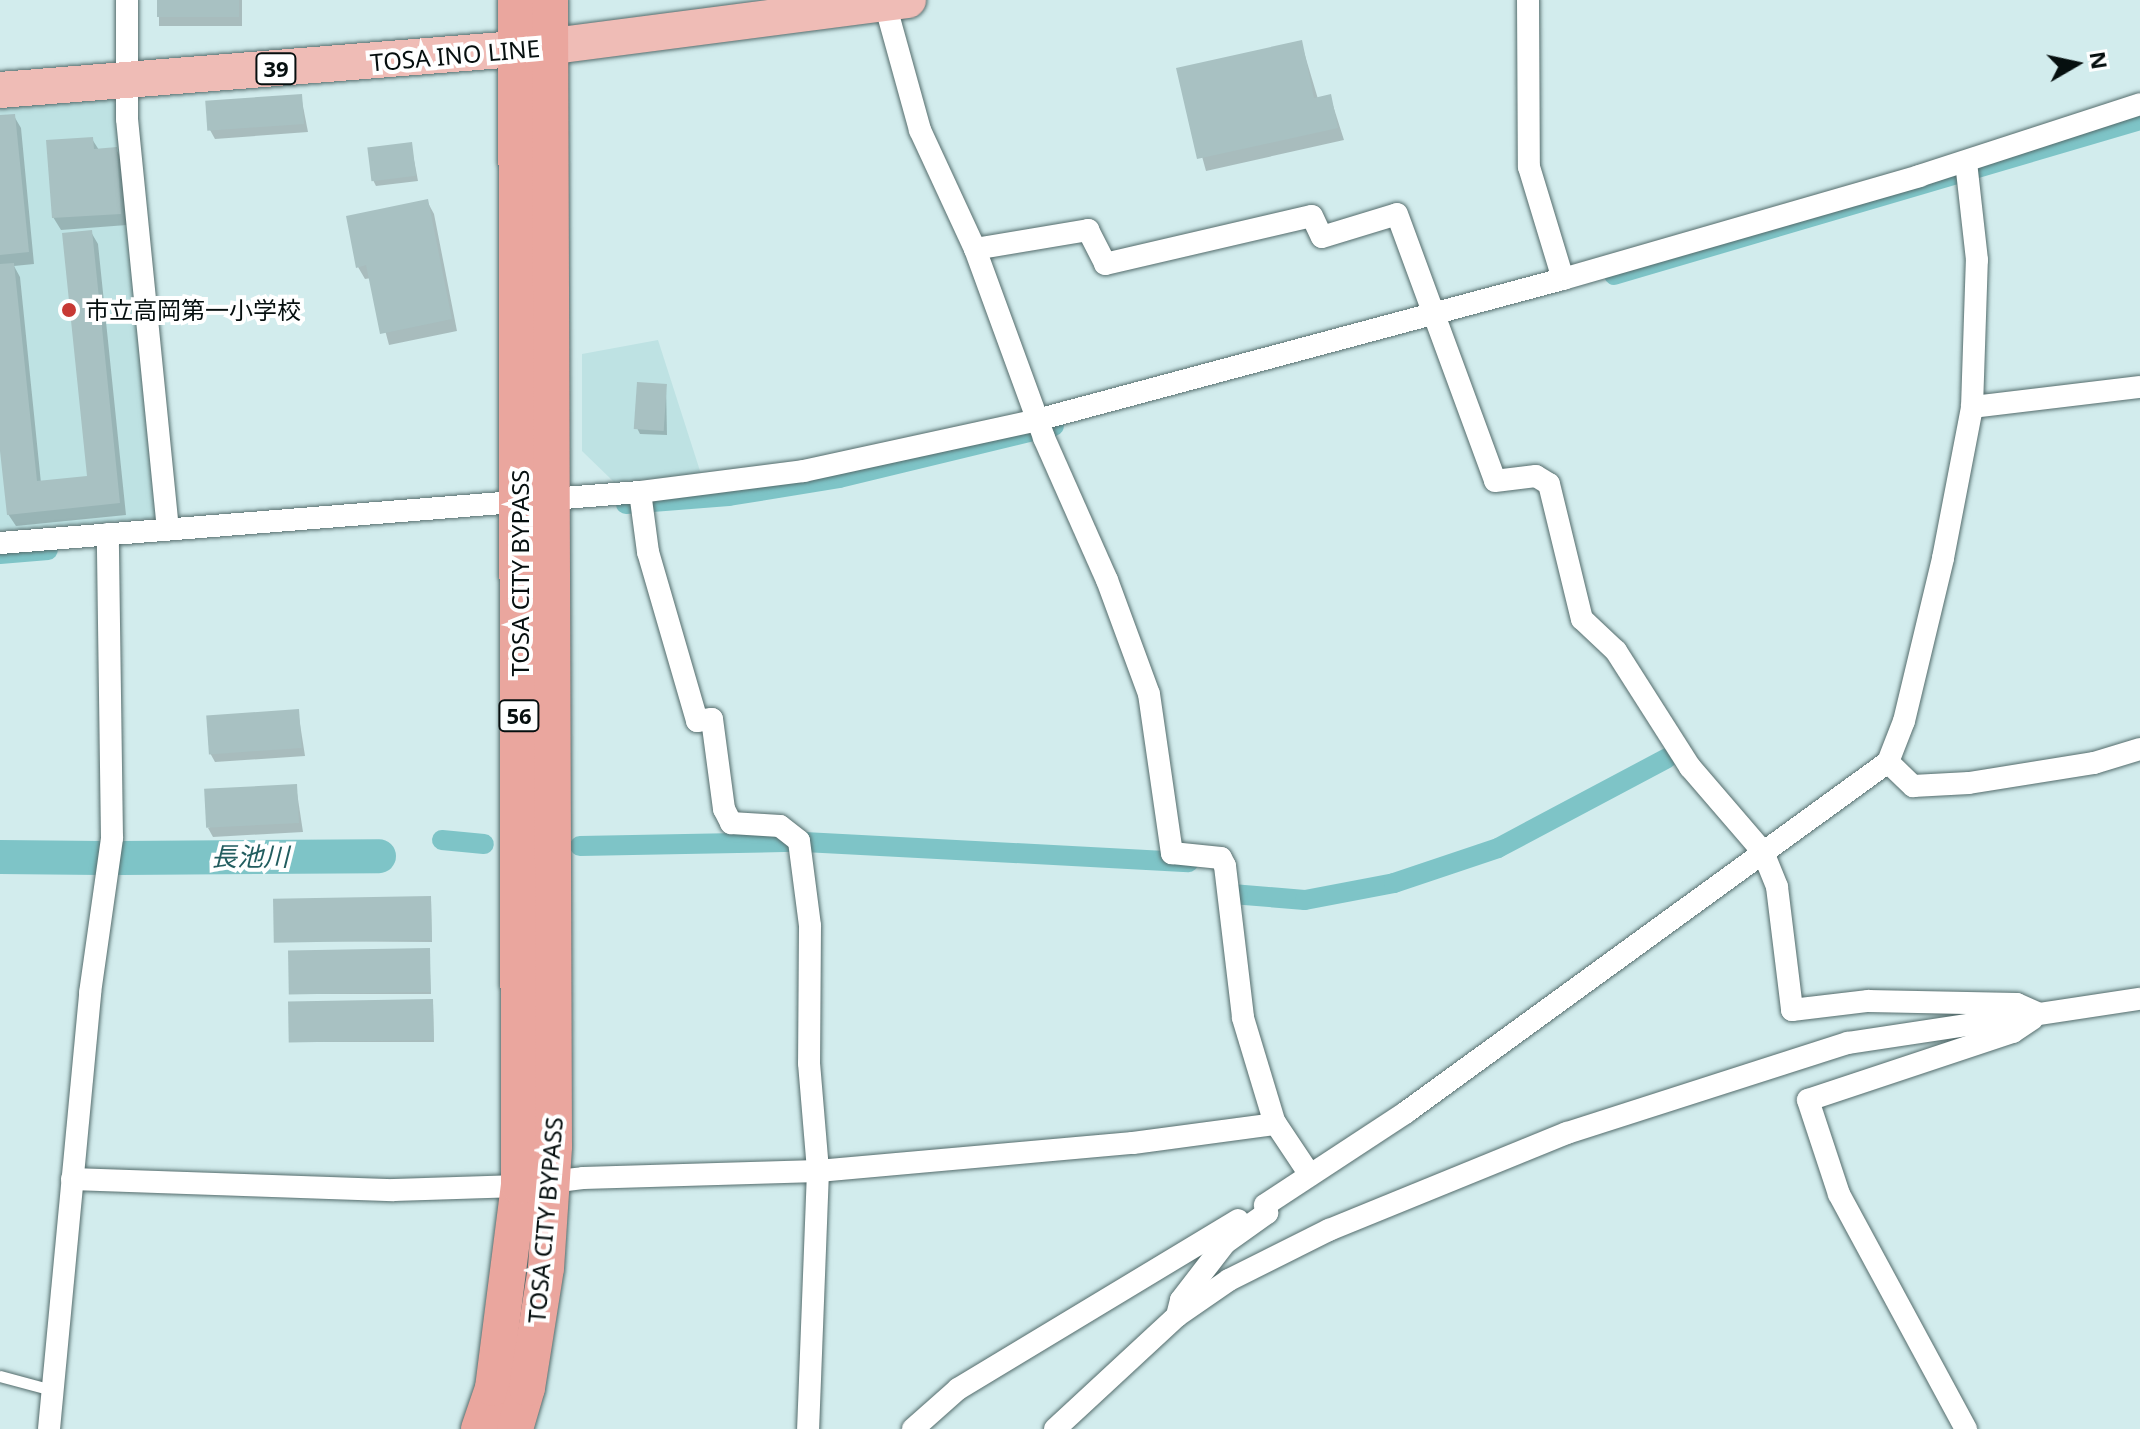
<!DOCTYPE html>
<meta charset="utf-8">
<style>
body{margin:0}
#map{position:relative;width:2140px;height:1429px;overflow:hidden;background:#d2eced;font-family:"Noto Sans","Noto Sans JP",sans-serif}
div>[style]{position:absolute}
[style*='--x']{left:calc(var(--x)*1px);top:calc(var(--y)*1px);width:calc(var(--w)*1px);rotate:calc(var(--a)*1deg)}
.built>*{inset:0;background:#bee2e3}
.shadow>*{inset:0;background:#0003;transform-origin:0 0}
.canal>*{height:20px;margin:-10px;padding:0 10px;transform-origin:10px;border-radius:10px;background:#7ec4c7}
.river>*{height:34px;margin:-17px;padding:0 17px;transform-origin:17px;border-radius:17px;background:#7ec4c7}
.building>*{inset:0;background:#a8c1c2;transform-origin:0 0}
.roads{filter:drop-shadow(0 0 2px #546c6c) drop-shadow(0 0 2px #546c6c)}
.service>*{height:11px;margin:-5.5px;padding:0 5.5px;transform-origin:5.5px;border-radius:5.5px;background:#fff}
.minor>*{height:22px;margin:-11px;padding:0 11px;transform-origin:11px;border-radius:11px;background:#fff}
.primary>*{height:36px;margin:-18px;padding:0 18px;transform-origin:18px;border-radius:18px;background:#efbcb6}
.trunk>*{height:36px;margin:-18px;padding:0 18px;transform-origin:18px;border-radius:18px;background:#eaa69e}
.dots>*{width:22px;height:22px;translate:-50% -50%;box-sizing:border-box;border:4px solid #fff;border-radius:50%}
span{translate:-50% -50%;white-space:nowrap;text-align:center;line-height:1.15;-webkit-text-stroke:8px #fff;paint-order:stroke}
.shield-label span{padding:2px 6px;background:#fff;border:2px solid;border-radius:6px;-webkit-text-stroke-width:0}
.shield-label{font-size:22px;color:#060f0f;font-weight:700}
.street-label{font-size:24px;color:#060f0f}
.poi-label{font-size:24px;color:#060f0f}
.left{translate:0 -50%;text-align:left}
.water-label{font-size:26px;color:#225d5f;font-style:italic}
.north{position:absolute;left:2036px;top:24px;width:80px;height:80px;-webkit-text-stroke:6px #fff;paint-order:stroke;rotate:81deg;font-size:22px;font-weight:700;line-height:32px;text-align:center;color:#060f0f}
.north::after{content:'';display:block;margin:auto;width:28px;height:36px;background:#060f0f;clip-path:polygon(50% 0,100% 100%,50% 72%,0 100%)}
</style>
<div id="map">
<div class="built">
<div style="clip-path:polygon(111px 97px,116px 105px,160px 512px,155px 518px,0 531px,0 108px)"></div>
<div style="clip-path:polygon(658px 340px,701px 474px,614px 482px,582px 451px,582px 354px)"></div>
</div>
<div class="shadow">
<div style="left:159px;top:0;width:83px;height:26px"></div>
<div style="clip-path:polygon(1301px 42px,1318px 99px,1330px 96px,1344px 140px,1206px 171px,1178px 69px)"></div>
<div style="clip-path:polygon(301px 96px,308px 132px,215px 139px,210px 130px)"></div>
<div style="clip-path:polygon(14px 116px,21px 128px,34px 264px,14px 266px,20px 277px,41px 483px,89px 478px,91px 232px,98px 244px,126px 515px,16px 526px,8px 514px,0 431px,0 117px)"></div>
<div style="clip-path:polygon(92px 139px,99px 150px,116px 149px,123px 162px,127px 225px,61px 230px,53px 217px)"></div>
<div style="clip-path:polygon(411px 144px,418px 181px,376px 186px,373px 180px)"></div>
<div style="clip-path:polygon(427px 201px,434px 214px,457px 331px,389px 345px,371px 278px,365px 279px,358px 267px)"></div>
<div style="clip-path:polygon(666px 386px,667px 435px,640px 434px,637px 428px)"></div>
<div style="clip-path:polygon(298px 711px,305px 756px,215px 762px,210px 753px)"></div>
<div style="clip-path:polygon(296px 786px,303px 832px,213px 837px,208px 828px)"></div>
<div style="clip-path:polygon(431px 900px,432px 942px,276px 941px)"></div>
<div style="clip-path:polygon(429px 950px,431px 994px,291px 994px)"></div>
<div style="clip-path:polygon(433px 1003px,434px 1042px,290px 1042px)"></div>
</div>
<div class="canal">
<div style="--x:1614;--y:275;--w:548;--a:-16.42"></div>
<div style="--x:626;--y:504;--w:103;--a:-4.4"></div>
<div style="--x:729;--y:496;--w:111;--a:-9.3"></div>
<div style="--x:839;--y:478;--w:221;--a:-13.6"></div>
<div style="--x:0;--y:554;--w:48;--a:-4.8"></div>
<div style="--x:442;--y:840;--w:42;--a:5.4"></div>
<div style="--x:804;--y:842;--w:385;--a:3"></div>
<div style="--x:580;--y:846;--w:215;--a:-1.1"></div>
<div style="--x:1232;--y:894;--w:73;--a:4.7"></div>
<div style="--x:1305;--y:900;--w:91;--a:-10.8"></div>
<div style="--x:1394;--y:883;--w:110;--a:-18.6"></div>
<div style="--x:1498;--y:848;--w:191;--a:-28"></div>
</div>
<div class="river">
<div style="--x:0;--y:857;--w:101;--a:0.6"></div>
<div style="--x:121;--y:858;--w:258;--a:-0.4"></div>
</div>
<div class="building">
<div style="left:157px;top:0;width:82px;height:17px"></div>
<div style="clip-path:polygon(1302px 40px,1314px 98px,1331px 94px,1338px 128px,1197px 159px,1176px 68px)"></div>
<div style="left:302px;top:94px;width:30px;height:97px;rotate:86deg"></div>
<div style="clip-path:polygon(15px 114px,29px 252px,0 255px,0 115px)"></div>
<div style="clip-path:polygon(93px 137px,94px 149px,117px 147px,121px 214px,52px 218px,46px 140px)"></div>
<div style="left:412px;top:142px;width:34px;height:45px;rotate:83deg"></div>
<div style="clip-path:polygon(428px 199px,452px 319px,380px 334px,366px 265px,356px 268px,346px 216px)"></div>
<div style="clip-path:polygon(92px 230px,120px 503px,7px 515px,0 451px,0 264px,14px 263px,37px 481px,87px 476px,62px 233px)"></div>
<div style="left:637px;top:382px;width:30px;height:47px;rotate:4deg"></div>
<div style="left:299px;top:709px;width:39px;height:93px;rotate:86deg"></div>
<div style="left:297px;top:784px;width:39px;height:93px;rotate:87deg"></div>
<div style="left:431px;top:896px;width:44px;height:158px;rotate:89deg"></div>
<div style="left:430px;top:948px;width:44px;height:142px;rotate:89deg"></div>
<div style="left:433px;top:999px;width:41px;height:145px;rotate:89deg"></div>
</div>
<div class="roads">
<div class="service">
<div style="--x:0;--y:1376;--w:54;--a:15.1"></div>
</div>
<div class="minor">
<div style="--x:127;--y:0;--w:119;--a:90"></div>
<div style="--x:127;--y:119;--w:411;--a:84.3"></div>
<div style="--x:884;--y:0;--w:135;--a:74.5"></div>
<div style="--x:920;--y:130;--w:131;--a:65.2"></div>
<div style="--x:975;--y:249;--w:201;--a:69.9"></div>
<div style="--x:1044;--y:438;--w:155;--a:66.1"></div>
<div style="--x:1107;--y:580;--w:121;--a:69.8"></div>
<div style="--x:1149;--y:694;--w:161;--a:81.8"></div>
<div style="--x:1172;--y:853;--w:49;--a:5.8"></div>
<div style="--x:1221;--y:858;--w:9;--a:63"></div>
<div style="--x:1225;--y:866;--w:153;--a:83.2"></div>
<div style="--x:1243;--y:1018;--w:111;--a:73.2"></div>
<div style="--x:1528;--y:0;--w:167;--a:89.7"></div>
<div style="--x:1529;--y:167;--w:117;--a:73.1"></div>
<div style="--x:975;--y:249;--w:115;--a:-9.5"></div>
<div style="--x:1088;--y:230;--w:38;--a:63"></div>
<div style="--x:1105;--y:264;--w:212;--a:-13.1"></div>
<div style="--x:1312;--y:216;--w:23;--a:65"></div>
<div style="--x:1322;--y:237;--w:78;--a:-17"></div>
<div style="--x:1397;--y:214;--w:284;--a:69.8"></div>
<div style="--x:1495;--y:481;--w:41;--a:-7"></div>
<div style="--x:1536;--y:476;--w:15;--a:32"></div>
<div style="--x:1549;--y:484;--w:139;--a:76.3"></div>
<div style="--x:1582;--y:619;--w:47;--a:43.3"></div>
<div style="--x:1616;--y:651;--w:138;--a:57.5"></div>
<div style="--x:1690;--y:767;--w:112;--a:49.3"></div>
<div style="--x:1763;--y:852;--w:38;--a:68"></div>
<div style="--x:1777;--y:887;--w:124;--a:83"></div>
<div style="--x:1792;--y:1010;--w:77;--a:-6.8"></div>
<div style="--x:1868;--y:1001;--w:149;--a:1.2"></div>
<div style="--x:2017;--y:1004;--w:24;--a:24"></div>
<div style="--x:1972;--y:407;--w:169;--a:-6.8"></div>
<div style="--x:640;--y:492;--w:61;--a:82.4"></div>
<div style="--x:648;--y:552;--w:176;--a:73.8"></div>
<div style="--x:697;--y:721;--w:15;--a:-8"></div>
<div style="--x:712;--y:719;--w:91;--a:82.4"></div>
<div style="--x:724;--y:809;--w:16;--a:63"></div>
<div style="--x:731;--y:823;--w:49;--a:3.5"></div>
<div style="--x:780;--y:826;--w:24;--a:38"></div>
<div style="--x:799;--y:841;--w:86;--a:82.6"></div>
<div style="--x:810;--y:926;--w:137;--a:90.4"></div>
<div style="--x:809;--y:1063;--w:108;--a:85.2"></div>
<div style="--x:818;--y:1171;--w:258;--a:92.2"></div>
<div style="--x:0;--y:543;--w:642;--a:-4.56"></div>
<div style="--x:640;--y:492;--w:165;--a:-7.3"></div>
<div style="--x:804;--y:471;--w:239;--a:-12.3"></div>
<div style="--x:1037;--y:420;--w:545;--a:-15.01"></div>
<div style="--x:1563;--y:279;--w:371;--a:-16.1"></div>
<div style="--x:1919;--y:176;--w:232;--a:-18"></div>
<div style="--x:1888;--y:762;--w:35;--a:44"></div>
<div style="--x:1913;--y:786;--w:56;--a:-3.1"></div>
<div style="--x:1969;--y:783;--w:127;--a:-9.1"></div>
<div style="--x:2094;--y:763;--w:48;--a:-16.9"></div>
<div style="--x:72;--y:1179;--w:322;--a:2"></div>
<div style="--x:394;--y:1190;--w:125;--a:-1.8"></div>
<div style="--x:519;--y:1186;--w:64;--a:-7.1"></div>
<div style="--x:583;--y:1178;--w:235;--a:-1.7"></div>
<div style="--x:818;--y:1171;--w:316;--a:-5.1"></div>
<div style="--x:1133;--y:1143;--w:144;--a:-7.6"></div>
<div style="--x:1276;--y:1124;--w:61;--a:56.3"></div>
<div style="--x:1177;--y:1316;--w:16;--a:-76"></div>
<div style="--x:1181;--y:1300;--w:72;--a:-52.3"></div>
<div style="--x:1225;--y:1243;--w:52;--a:-35.5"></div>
<div style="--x:1267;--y:1213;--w:8;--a:-104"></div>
<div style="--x:1265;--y:1205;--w:168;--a:-33.3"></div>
<div style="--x:1405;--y:1113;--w:597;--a:-36.01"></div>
<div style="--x:1888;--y:762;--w:44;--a:-68.7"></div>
<div style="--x:1904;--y:721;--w:168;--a:-76.5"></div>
<div style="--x:1943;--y:558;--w:154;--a:-79.1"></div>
<div style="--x:1972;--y:407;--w:147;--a:-88.1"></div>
<div style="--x:1977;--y:260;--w:99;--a:-96.4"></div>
<div style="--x:49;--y:1429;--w:438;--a:-84.6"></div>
<div style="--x:90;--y:993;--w:157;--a:-81.9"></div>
<div style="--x:112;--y:838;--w:304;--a:-90.8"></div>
<div style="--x:913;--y:1429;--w:60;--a:-41.6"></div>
<div style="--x:958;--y:1389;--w:327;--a:-31.1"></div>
<div style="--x:1055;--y:1429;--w:166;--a:-42.8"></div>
<div style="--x:1177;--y:1316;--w:63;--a:-34.7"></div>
<div style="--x:1229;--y:1280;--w:112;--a:-26.6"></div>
<div style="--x:1329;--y:1230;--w:257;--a:-22.2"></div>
<div style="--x:1567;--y:1133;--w:295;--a:-17.8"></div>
<div style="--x:1848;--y:1043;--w:295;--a:-8.6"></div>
<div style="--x:1966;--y:1429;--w:267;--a:-118.4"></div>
<div style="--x:1839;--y:1194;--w:99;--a:-108.3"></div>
<div style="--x:1808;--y:1100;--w:216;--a:-18.4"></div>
<div style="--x:2013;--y:1032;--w:23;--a:-34"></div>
</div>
<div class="primary">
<div style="--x:0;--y:90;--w:555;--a:-4.55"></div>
<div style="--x:553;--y:46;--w:358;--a:-7.4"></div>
</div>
<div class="trunk">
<div style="--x:479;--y:1429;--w:43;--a:-71.1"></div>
<div style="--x:493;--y:1388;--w:204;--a:-82.7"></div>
<div style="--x:519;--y:1186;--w:1186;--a:-90.14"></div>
<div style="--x:515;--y:1429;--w:43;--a:-73.7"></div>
<div style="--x:527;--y:1388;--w:121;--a:-81"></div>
<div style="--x:546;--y:1268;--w:122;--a:-86.2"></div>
<div style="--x:554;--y:1146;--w:1146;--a:-90.2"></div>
</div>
</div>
<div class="dots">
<div style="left:69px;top:310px;background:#c73934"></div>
</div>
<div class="shield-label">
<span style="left:276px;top:69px">39</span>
<span style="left:519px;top:716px">56</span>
</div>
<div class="street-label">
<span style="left:455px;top:55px;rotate:-5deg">TOSA INO LINE</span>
<span style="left:520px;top:573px;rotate:-90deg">TOSA CITY BYPASS</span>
<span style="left:545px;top:1220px;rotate:-85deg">TOSA CITY BYPASS</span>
</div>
<div class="poi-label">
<span class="left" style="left:85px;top:310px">市立高岡第一小学校</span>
</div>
<div class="water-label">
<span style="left:250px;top:857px">長池川</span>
</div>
<div class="north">N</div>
</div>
